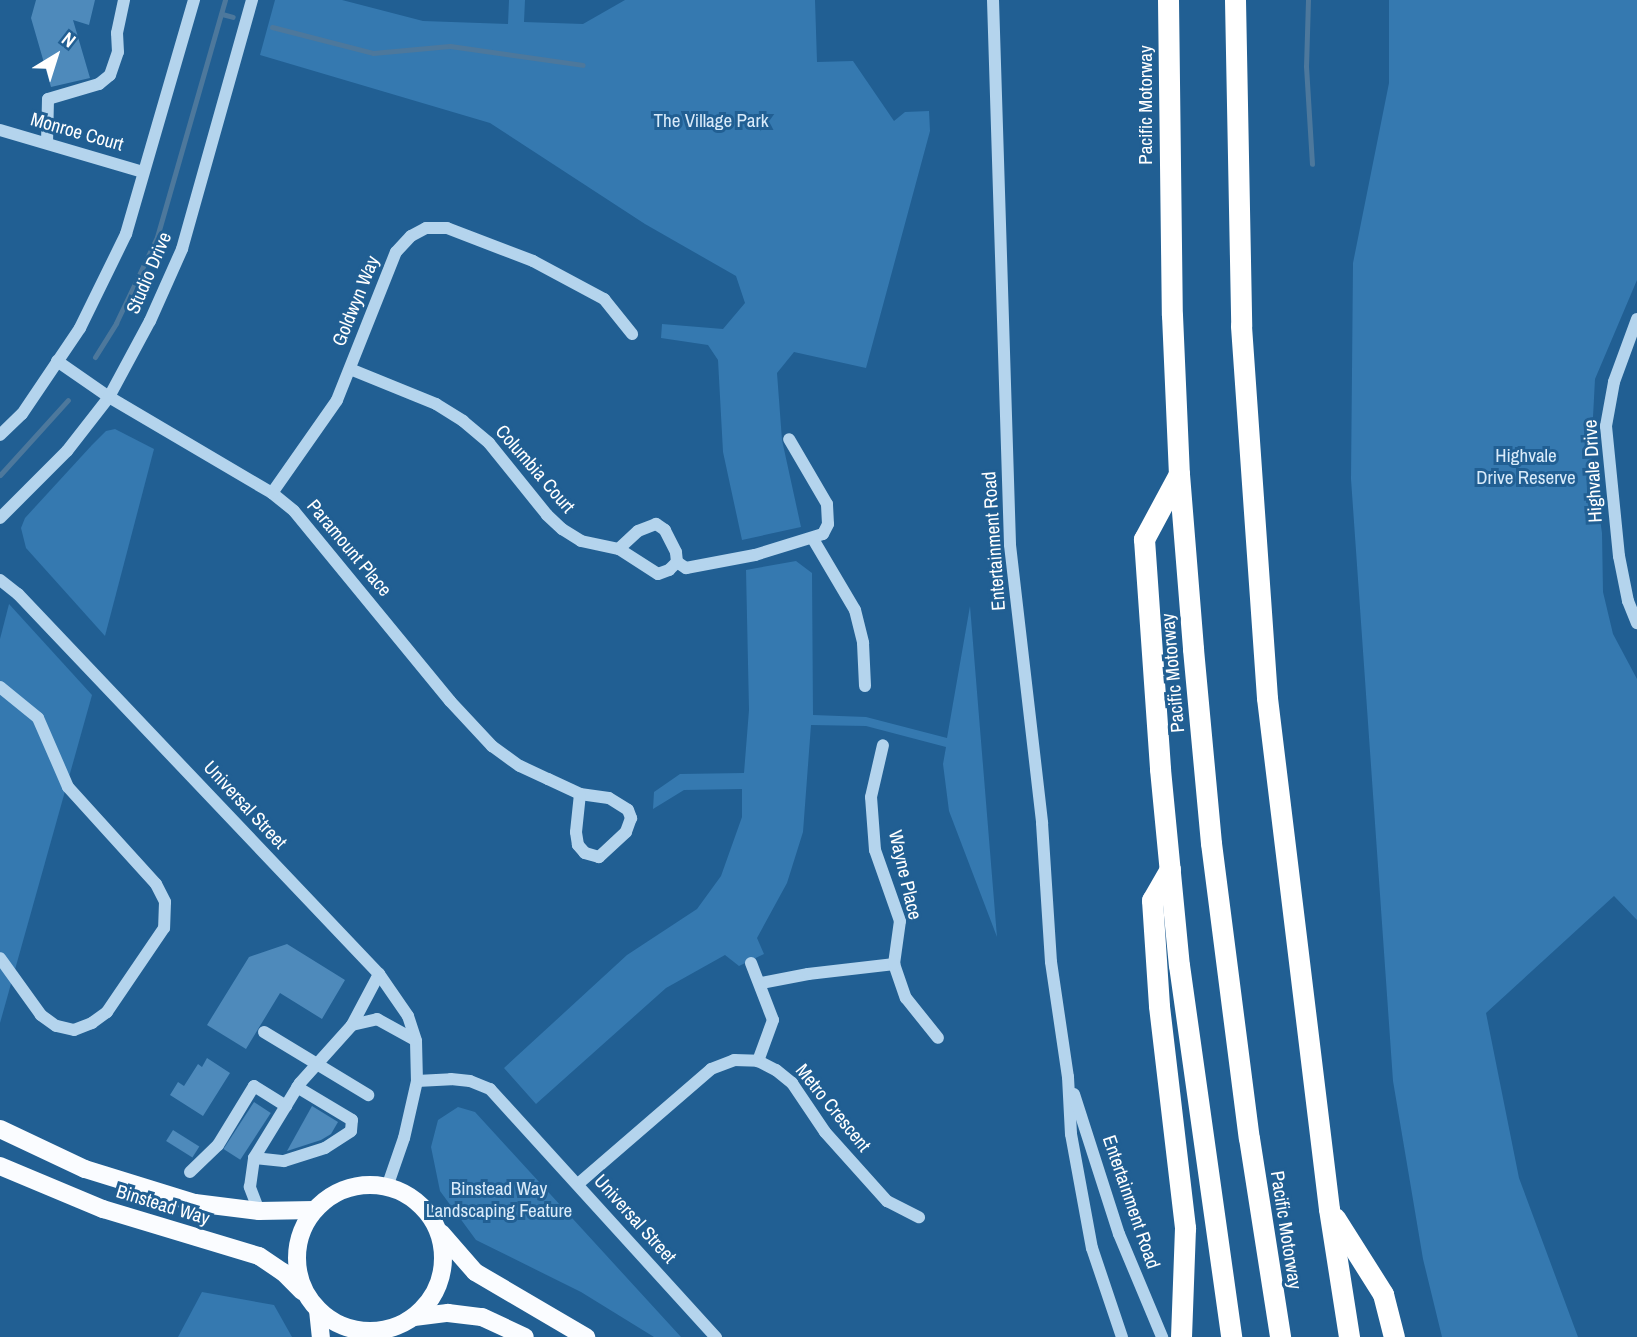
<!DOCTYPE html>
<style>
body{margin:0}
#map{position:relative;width:1637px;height:1337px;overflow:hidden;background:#215f93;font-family:"Archivo Narrow",sans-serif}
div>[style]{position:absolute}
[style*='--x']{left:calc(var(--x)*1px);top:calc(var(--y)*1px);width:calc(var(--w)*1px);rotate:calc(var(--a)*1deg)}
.green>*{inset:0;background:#3579b0}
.stream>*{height:5px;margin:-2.5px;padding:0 2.5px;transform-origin:2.5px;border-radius:2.5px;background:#4d789c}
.building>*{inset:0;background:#4e8abb;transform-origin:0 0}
.minor>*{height:12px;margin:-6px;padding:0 6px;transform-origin:6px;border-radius:6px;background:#b4d4ed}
.major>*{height:18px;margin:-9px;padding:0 9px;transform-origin:9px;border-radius:9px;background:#fafcff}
.major>.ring{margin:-9px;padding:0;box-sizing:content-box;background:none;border:18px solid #fafcff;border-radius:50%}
.highway>*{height:21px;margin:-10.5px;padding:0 10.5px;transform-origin:10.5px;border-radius:10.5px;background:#fff}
span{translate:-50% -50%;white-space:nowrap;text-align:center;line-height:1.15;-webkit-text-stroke:6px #215f93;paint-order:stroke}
.street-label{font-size:19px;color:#fff}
.park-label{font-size:19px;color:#d9ebfa}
.north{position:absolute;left:21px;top:21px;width:70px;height:70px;-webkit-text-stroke:5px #215f93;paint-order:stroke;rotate:38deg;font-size:19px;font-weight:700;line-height:28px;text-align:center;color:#fff}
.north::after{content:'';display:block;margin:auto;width:24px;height:32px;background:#fff;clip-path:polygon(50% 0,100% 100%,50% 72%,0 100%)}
</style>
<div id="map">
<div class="green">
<div style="clip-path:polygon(275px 0,342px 0,423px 21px,508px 24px,509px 0,525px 0,524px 22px,583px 24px,625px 0,815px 0,817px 62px,853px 61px,894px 121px,905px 112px,929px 111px,930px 131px,866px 368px,794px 352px,777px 373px,782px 440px,801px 527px,742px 540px,723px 452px,718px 360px,708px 345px,661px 338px,662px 324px,723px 329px,745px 303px,736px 276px,645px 224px,490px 123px,260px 55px)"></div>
<div style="clip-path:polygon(1389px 0,1637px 0,1637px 280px,1595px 379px,1591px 455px,1602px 533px,1603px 592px,1613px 634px,1637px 679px,1637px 920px,1614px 896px,1486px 1013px,1519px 1178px,1578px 1337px,1442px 1337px,1423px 1259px,1393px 1081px,1351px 479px,1353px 263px,1389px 83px)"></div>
<div style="clip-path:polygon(115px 429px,154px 449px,105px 636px,26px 548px,21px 528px,25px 518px,92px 445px,106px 431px)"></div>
<div style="clip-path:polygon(796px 561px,812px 573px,813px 715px,866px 717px,947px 738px,970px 606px,997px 937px,949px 811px,943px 764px,946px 747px,866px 726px,811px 725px,803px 832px,787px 883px,757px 938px,764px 954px,739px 966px,725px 955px,666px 988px,536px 1104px,504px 1068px,627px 955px,697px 909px,721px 876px,742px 817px,742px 789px,684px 790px,653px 809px,654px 792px,680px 774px,744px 773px,749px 710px,746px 570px)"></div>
<div style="clip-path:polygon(9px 604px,92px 695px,0 1023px,0 639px)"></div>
<div style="clip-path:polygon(458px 1107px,475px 1112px,681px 1337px,654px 1337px,581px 1292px,476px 1240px,440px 1191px,431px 1147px,438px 1120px)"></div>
<div style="clip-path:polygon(202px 1292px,274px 1305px,292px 1337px,178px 1337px)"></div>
</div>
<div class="stream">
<div style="--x:1308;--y:0;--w:66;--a:91.7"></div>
<div style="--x:1306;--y:66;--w:98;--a:86.5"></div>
<div style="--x:222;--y:14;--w:11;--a:15"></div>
<div style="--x:272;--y:27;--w:104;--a:14.4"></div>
<div style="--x:373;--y:53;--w:77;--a:-5.2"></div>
<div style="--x:450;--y:46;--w:134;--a:8.1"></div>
<div style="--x:95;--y:357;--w:40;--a:-58"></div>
<div style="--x:116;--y:323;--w:95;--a:-64.5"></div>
<div style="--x:157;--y:237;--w:247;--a:-74"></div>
<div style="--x:0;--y:475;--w:101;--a:-47.8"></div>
</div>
<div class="building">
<div style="clip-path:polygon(36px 0,95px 0,89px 25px,73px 20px,90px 78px,51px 87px,31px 18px)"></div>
<div style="clip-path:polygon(287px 944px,345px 980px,322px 1019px,280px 993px,246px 1049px,207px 1025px,249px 957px)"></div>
<div style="clip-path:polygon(207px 1058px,230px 1073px,203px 1116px,170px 1095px,178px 1082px,184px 1086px,198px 1064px,202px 1067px)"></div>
<div style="left:254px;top:1102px;width:20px;height:56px;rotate:33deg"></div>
<div style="clip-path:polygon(312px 1106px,338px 1122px,331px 1134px,321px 1140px,287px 1151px)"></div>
<div style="left:173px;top:1130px;width:31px;height:13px;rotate:32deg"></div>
</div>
<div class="minor">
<div style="--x:993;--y:0;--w:545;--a:88.21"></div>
<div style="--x:1010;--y:545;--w:280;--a:83.4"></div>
<div style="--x:1042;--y:823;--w:139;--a:86.3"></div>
<div style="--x:1051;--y:962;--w:116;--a:81.6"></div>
<div style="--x:1068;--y:1077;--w:57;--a:87"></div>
<div style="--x:1071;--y:1134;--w:116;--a:79.6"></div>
<div style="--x:1092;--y:1248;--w:94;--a:71.4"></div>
<div style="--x:0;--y:130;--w:149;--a:16.4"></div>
<div style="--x:47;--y:143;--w:44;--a:-88.7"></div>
<div style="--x:48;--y:99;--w:53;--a:-16.4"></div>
<div style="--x:99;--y:84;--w:14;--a:-39"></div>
<div style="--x:110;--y:75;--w:24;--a:-71"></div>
<div style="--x:118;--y:52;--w:19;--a:-93"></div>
<div style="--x:117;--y:33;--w:34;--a:-78"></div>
<div style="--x:1637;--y:319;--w:67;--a:110.1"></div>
<div style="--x:1614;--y:382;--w:45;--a:100.3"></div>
<div style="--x:1606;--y:426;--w:131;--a:84.3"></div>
<div style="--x:1619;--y:556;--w:46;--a:78.7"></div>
<div style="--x:1628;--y:601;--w:24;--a:68"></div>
<div style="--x:57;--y:361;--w:63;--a:34.7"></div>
<div style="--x:109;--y:397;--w:189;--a:30.5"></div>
<div style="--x:272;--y:493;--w:28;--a:39"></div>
<div style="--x:294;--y:511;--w:246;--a:50.6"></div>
<div style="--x:450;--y:701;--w:62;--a:47"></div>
<div style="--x:492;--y:746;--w:34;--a:36"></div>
<div style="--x:520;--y:766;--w:31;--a:25"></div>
<div style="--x:548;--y:779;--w:35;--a:25"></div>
<div style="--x:580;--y:794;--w:29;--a:8"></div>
<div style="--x:609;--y:798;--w:22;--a:32"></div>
<div style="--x:628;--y:810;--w:9;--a:69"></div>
<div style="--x:631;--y:818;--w:15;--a:110"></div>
<div style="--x:626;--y:832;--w:37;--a:137"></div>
<div style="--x:599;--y:857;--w:15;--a:-164"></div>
<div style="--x:585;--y:853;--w:11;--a:-131"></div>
<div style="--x:578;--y:845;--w:13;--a:-99"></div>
<div style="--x:576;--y:832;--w:38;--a:-84"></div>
<div style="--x:350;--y:369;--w:93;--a:22.1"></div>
<div style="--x:436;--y:404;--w:32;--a:32"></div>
<div style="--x:463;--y:421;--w:34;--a:40"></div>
<div style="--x:489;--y:443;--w:92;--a:51.1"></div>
<div style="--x:547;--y:515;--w:21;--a:43"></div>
<div style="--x:562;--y:529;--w:22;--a:32"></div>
<div style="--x:581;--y:541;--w:39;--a:12"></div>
<div style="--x:619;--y:549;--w:46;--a:32.7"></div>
<div style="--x:658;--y:574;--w:12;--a:-20"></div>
<div style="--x:669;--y:570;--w:11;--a:-45"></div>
<div style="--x:677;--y:562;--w:10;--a:-96"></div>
<div style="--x:676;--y:552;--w:25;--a:-117"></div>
<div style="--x:665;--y:530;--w:11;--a:-146"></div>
<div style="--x:656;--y:524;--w:19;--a:159"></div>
<div style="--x:638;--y:531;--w:26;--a:137"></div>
<div style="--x:0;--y:435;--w:30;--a:-44"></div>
<div style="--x:22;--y:414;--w:104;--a:-56"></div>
<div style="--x:80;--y:328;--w:105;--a:-63.9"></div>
<div style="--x:126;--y:234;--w:244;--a:-73.8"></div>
<div style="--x:272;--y:493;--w:113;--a:-55"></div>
<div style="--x:337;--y:400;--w:159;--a:-68.3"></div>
<div style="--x:396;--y:252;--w:22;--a:-47"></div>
<div style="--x:411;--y:236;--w:17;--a:-28"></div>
<div style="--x:426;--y:228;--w:21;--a:0"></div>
<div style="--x:447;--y:228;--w:92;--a:21"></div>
<div style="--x:533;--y:261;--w:81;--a:28.2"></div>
<div style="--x:604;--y:299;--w:45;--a:51.3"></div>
<div style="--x:0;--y:518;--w:95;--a:-45"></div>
<div style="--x:67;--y:451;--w:68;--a:-52.1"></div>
<div style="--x:109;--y:397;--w:86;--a:-61.7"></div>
<div style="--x:150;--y:321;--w:79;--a:-66"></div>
<div style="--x:182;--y:249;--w:259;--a:-74.3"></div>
<div style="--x:813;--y:539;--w:82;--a:59.4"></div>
<div style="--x:855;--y:610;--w:34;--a:76"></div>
<div style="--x:863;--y:643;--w:43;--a:87.3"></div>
<div style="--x:677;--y:562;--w:11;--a:34"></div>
<div style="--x:686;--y:568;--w:70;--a:-10.7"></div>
<div style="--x:755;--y:555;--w:71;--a:-17.2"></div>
<div style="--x:823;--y:534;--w:11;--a:-63"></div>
<div style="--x:828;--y:524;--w:20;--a:-93"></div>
<div style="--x:827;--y:504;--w:75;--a:-120.3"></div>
<div style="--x:0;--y:580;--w:23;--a:38"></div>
<div style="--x:18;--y:594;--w:524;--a:46.47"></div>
<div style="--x:379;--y:974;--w:51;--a:55.4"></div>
<div style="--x:408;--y:1016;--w:26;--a:72"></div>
<div style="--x:416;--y:1041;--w:40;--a:88.6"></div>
<div style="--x:417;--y:1081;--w:58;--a:102.8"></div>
<div style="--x:404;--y:1138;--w:52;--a:109.1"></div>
<div style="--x:0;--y:687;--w:49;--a:39.2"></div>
<div style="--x:38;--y:718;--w:75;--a:66.5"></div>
<div style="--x:68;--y:787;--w:131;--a:47.8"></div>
<div style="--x:156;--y:884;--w:20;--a:63"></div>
<div style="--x:165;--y:902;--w:26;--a:92"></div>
<div style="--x:164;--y:928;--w:102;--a:124.2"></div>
<div style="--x:107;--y:1012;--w:19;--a:144"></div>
<div style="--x:92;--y:1023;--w:19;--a:159"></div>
<div style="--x:74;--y:1030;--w:18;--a:-167"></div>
<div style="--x:56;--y:1026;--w:19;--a:-144"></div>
<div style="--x:41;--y:1015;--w:70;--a:-125.7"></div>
<div style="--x:751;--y:963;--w:61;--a:68.9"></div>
<div style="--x:773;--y:1020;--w:44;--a:110.1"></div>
<div style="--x:894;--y:964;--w:36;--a:71"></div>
<div style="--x:906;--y:998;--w:51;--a:51.3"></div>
<div style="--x:761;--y:983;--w:48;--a:-10.8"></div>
<div style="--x:808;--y:974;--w:87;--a:-6.6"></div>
<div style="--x:894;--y:964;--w:43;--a:-82.1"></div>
<div style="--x:900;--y:921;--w:75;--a:-109.4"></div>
<div style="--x:875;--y:850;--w:53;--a:-94.3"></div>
<div style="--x:871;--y:797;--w:53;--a:-77"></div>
<div style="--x:352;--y:1025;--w:26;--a:-13"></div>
<div style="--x:377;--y:1019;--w:43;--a:28.9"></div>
<div style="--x:264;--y:1032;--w:122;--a:31.2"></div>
<div style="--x:417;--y:1081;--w:34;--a:-3"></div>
<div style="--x:451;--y:1079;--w:19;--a:6"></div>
<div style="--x:470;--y:1081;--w:22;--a:22"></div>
<div style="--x:490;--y:1089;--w:336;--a:47.7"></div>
<div style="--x:1074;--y:1094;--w:147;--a:72.2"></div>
<div style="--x:1119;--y:1234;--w:112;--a:67.3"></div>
<div style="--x:254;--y:1158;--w:30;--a:6"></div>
<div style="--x:284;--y:1161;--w:43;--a:-17.6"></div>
<div style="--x:325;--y:1148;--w:31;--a:-33"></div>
<div style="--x:351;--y:1131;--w:11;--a:-85"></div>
<div style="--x:352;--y:1120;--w:64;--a:-149"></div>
<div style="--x:190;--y:1172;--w:39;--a:-44"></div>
<div style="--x:218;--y:1145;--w:69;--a:-58.6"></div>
<div style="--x:254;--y:1086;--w:38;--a:32"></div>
<div style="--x:578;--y:1184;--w:176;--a:-40.8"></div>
<div style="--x:711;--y:1069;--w:25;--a:-21"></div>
<div style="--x:734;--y:1060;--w:24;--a:2"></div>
<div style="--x:758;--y:1061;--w:20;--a:27"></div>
<div style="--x:776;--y:1070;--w:21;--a:39"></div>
<div style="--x:792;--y:1083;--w:59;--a:56"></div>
<div style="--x:825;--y:1132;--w:93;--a:48.1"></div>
<div style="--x:887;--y:1201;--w:36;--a:27"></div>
<div style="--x:259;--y:1211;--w:26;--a:-111"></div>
<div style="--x:250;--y:1187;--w:29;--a:-82"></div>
<div style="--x:254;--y:1158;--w:88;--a:-58.5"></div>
<div style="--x:300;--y:1083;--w:78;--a:-48.1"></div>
<div style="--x:352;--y:1025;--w:58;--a:-62.1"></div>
</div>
<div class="major">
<div style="--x:0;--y:1129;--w:94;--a:25.2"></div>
<div style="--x:85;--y:1169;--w:115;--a:17.2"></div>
<div style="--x:195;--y:1203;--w:64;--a:7.1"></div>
<div style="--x:259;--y:1211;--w:55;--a:-1"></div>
<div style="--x:0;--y:1166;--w:112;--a:22.7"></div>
<div style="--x:103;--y:1209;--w:163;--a:16.8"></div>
<div style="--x:259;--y:1256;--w:29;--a:34"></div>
<div style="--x:283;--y:1272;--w:27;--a:45"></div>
<div class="ring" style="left:297px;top:1185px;width:128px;height:128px"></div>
<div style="--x:441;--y:1233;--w:52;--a:48.9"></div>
<div style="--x:475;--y:1272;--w:129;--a:30.4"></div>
<div style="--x:318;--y:1310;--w:27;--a:84"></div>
<div style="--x:414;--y:1317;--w:34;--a:-7"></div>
<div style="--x:448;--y:1313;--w:34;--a:7"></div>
<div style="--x:482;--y:1317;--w:47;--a:24.9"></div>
</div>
<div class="highway">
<div style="--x:1168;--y:0;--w:315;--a:89.3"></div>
<div style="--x:1172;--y:315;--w:159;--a:87.5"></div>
<div style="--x:1179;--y:474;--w:176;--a:85.4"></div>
<div style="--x:1193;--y:649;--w:195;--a:84.7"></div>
<div style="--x:1211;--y:843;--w:297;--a:82.7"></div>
<div style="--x:1249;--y:1138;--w:201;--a:81.1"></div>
<div style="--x:1235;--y:0;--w:326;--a:88.9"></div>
<div style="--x:1241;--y:326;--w:373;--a:86"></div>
<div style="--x:1267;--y:698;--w:515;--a:83.08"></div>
<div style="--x:1329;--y:1209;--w:130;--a:81.1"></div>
<div style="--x:1179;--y:474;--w:74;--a:118.3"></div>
<div style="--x:1144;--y:539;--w:231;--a:86"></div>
<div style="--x:1160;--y:769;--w:197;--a:84.5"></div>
<div style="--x:1179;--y:965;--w:376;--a:82"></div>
<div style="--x:1170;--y:869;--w:36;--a:120"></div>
<div style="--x:1152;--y:900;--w:106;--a:86.2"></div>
<div style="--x:1159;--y:1006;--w:224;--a:83.3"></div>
<div style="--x:1185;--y:1228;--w:109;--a:92.1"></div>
<div style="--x:1335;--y:1218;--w:90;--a:57.7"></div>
<div style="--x:1383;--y:1294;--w:44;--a:75.7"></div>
</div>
<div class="street-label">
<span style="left:1146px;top:105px;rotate:-90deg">Pacific Motorway</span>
<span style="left:77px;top:132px;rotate:16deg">Monroe Court</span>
<span style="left:149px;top:273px;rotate:-67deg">Studio Drive</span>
<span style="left:356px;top:301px;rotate:-68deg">Goldwyn Way</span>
<span style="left:535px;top:469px;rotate:49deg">Columbia Court</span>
<span style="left:1593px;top:471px;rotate:-93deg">Highvale Drive</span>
<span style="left:994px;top:541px;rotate:-94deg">Entertainment Road</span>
<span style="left:349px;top:548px;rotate:50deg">Paramount Place</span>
<span style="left:1173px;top:673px;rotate:-95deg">Pacific Motorway</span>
<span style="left:245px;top:805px;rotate:47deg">Universal Street</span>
<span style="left:905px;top:875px;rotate:77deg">Wayne Place</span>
<span style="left:833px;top:1108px;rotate:51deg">Metro Crescent</span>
<span style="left:1131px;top:1202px;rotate:71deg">Entertainment Road</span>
<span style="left:163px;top:1205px;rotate:17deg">Binstead Way</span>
<span style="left:635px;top:1219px;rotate:48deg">Universal Street</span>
<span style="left:1286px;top:1230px;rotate:81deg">Pacific Motorway</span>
</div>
<div class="park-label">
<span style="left:711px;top:121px">The Village Park</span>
<span style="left:1526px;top:467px">Highvale<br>Drive Reserve</span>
<span style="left:499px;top:1200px">Binstead Way<br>Landscaping Feature</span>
</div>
<div class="north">N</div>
</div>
